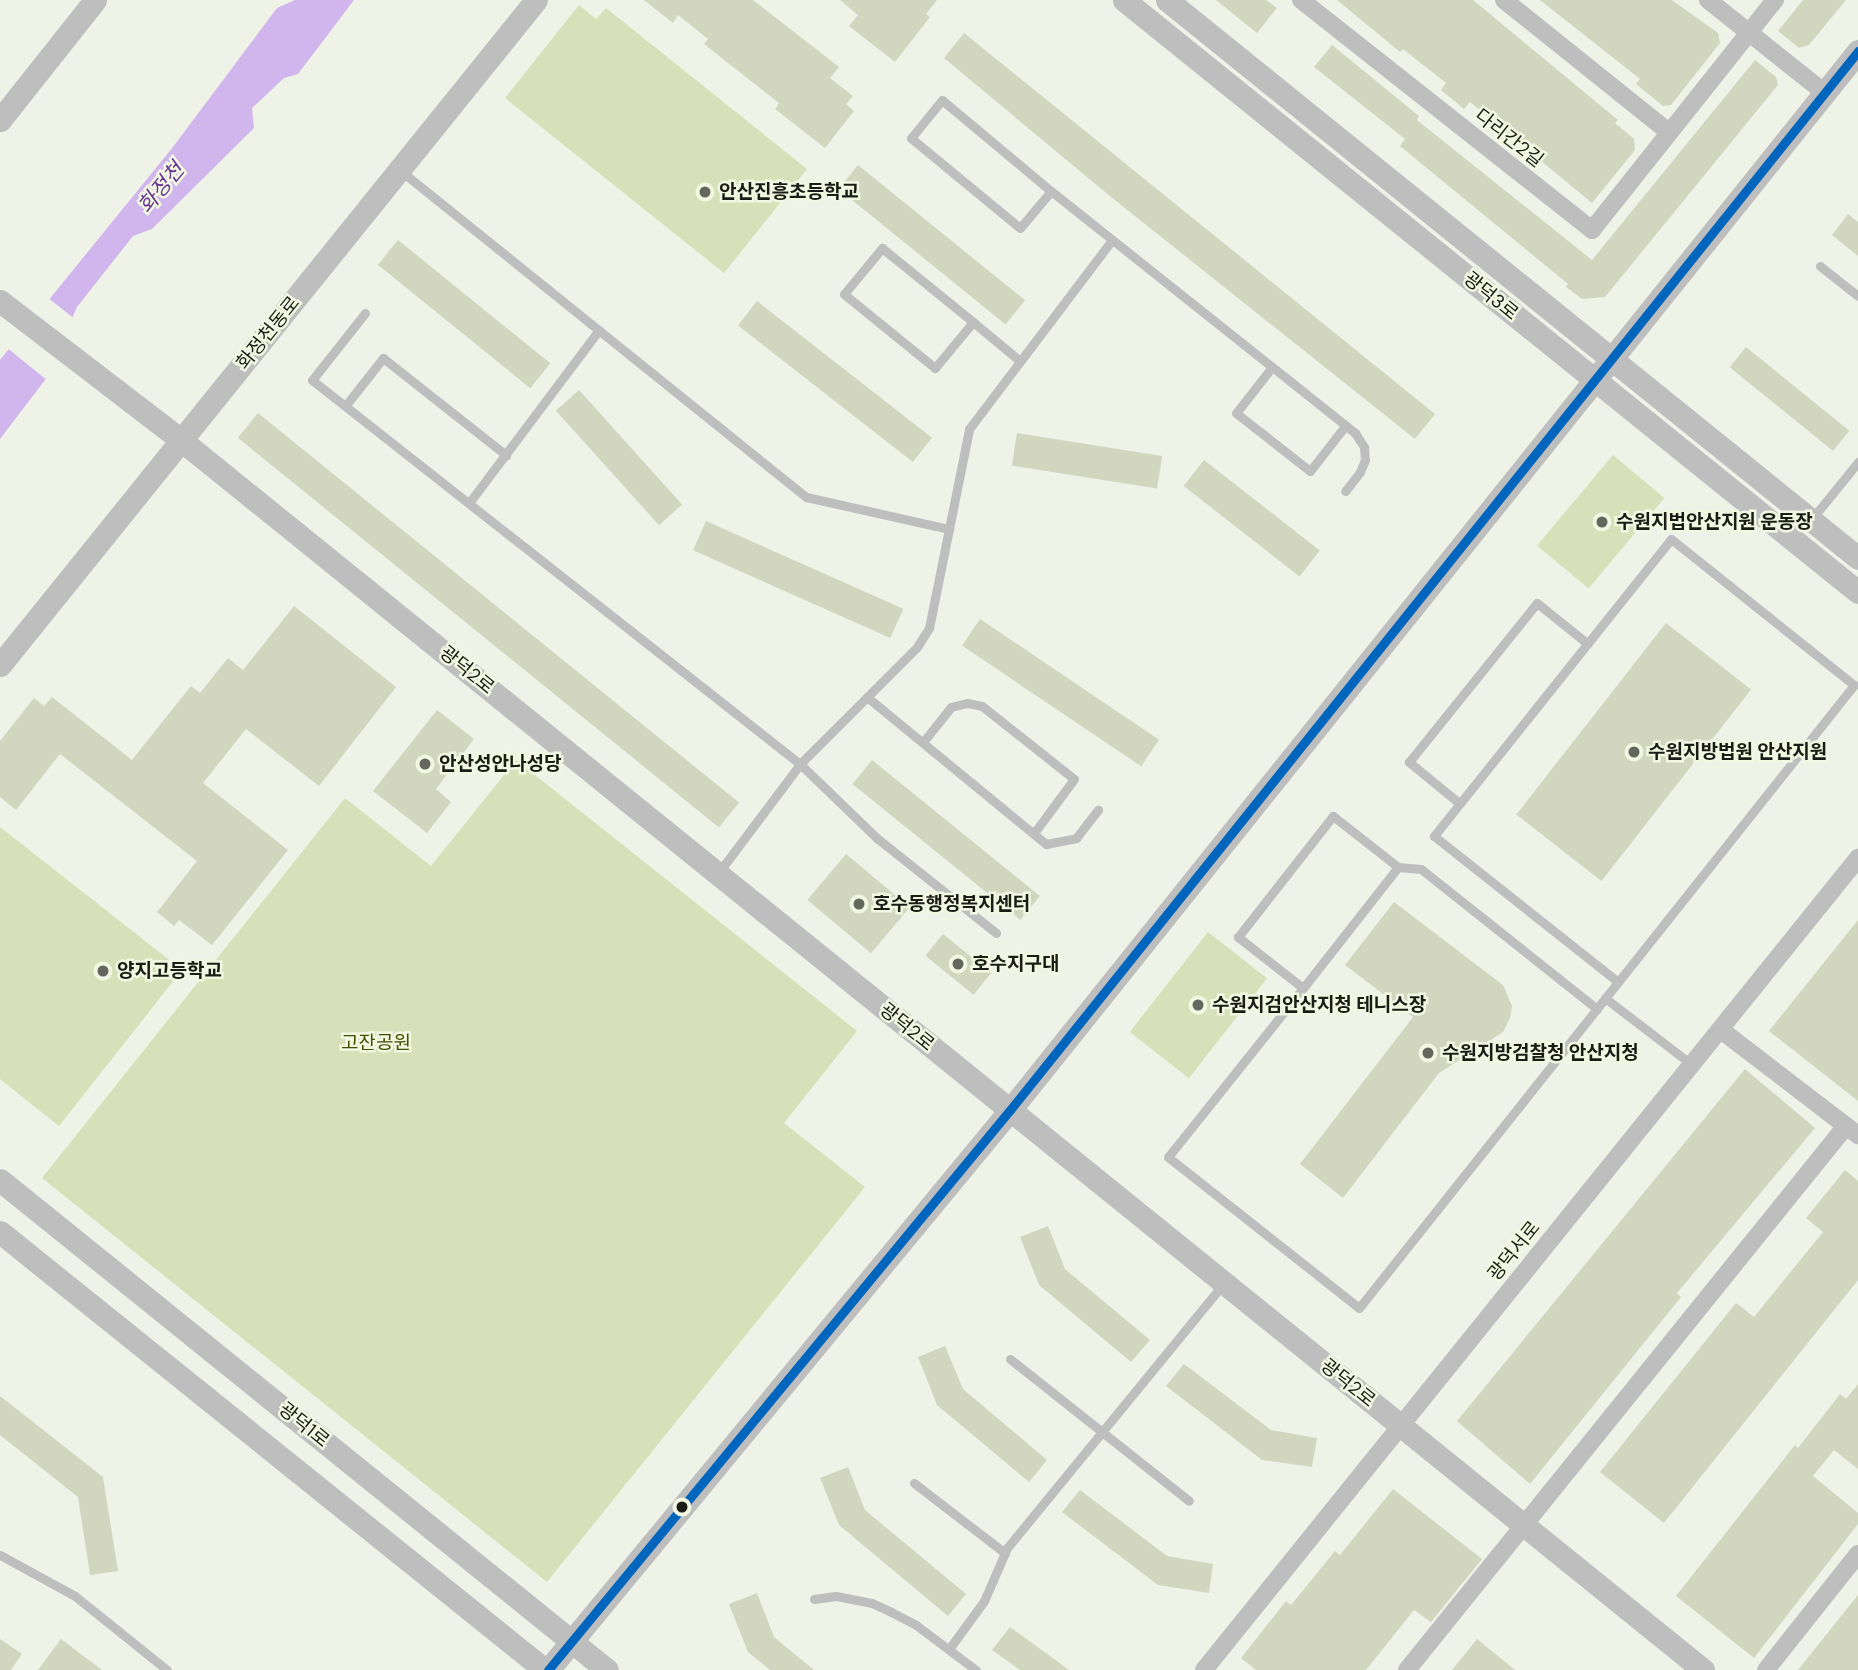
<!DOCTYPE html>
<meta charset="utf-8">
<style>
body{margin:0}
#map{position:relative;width:1858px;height:1670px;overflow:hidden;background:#eff2e7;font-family:"DM Sans","Noto Sans KR",sans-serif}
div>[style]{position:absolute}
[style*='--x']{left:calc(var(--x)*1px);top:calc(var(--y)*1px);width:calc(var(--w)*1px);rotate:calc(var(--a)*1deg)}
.green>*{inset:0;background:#d8e0b9;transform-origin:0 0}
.water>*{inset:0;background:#d0b6ed}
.pier>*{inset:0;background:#eff2e7}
.building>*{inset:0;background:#d2d6bf;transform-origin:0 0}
.service>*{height:9px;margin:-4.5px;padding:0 4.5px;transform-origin:4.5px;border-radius:4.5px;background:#bfbebf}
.minor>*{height:18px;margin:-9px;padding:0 9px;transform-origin:9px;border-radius:9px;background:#bfbebf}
.tertiary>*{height:23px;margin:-11.5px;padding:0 11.5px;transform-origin:11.5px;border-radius:11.5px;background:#bfbebf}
.bus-1>*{height:9px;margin:-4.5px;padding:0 4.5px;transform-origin:4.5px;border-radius:4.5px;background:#0065bd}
.dots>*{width:19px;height:19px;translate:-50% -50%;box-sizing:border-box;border:4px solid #f2f7e2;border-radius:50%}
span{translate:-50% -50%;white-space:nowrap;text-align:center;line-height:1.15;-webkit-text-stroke:5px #f2f7e2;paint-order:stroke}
.street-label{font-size:19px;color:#1b1c15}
.poi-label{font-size:19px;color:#1b1c15;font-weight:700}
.left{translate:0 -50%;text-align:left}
.park-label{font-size:19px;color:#464e01}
.water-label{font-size:21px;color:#653393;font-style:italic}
</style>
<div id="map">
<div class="green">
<div style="clip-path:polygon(579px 5px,596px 19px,606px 8px,807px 169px,724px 273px,505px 98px)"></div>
<div style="left:1613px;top:455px;width:67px;height:118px;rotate:40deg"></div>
<div style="clip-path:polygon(516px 760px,857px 1031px,784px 1123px,865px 1187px,547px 1582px,42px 1178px,345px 798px,431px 866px)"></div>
<div style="clip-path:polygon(0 827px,182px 970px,59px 1126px,0 1079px)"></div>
<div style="left:1208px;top:932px;width:75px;height:127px;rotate:38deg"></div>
</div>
<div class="water">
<div style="clip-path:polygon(295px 0,354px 0,298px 74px,284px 78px,252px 108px,254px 128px,152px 229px,133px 236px,77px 307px,45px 380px,0 439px,0 360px,173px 147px,277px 8px)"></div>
</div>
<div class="pier">
<div style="clip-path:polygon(47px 297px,76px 320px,48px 381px,6px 347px)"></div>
</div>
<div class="building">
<div style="clip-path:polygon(644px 0,753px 0,839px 67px,830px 78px,853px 96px,846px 104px,854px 111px,825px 148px,775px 109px,779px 103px,704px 44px,708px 39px,678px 15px,673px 23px)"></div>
<div style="clip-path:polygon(840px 0,937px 0,926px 14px,930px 17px,895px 62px,849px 26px,858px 15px)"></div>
<div style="clip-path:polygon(1216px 0,1266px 0,1277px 8px,1257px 33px)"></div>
<div style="clip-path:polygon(1337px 0,1473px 0,1618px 120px,1615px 123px,1634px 139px,1635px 150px,1592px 203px,1470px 102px,1464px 109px,1441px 90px,1446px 83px,1403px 49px,1400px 52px)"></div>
<div style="clip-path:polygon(1540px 0,1672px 0,1718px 33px,1720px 43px,1671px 105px,1663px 106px,1636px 84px,1640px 79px)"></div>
<div style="clip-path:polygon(1803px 0,1846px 0,1809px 45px,1799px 48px,1778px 31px)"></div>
<div style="clip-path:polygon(964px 33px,1435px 414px,1415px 439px,1111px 197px,944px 58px)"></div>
<div style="clip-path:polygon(1332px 45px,1419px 116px,1417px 120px,1592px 260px,1755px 60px,1776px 77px,1778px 85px,1605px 297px,1582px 299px,1566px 287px,1568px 284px,1400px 146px,1405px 139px,1314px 67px)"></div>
<div style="left:858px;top:165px;width:215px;height:31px;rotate:39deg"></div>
<div style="clip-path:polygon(1848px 214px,1858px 222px,1858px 256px,1832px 235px)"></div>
<div style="left:398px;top:240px;width:196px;height:32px;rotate:39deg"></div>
<div style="left:757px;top:301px;width:222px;height:31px;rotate:38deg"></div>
<div style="left:1746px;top:347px;width:133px;height:26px;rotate:39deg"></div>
<div style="left:579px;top:390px;width:154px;height:31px;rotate:48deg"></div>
<div style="left:258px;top:413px;width:619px;height:32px;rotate:39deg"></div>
<div style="left:1017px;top:433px;width:147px;height:33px;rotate:9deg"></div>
<div style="left:1204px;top:460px;width:147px;height:33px;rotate:38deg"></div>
<div style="left:706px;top:521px;width:216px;height:32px;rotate:24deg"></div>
<div style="clip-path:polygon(294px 606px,396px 687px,319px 786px,246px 729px,203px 783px,288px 850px,212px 945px,179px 920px,174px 926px,157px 912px,197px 861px,60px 754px,16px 810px,0 797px,0 741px,34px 698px,44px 706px,52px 697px,132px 760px,191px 686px,200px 693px,228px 658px,243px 670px)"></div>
<div style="left:980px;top:619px;width:216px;height:32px;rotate:34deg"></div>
<div style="left:1666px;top:623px;width:108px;height:243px;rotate:38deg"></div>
<div style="clip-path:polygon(437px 710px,474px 739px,436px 789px,451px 802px,427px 833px,373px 791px)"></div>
<div style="left:872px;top:760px;width:216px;height:31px;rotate:39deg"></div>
<div style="left:846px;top:854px;width:83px;height:60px;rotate:40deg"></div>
<div style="clip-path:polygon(1394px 902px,1503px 985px,1512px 1006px,1510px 1018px,1503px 1032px,1439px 1073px,1343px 1198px,1300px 1164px,1413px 1017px,1345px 965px)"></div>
<div style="clip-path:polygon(1858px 920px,1858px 1101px,1769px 1031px)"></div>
<div style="left:943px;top:934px;width:62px;height:28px;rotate:39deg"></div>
<div style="clip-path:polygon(1745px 1069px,1815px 1128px,1677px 1293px,1681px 1297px,1530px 1484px,1457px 1421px)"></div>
<div style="clip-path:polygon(1845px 1170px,1858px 1181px,1858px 1280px,1664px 1523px,1600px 1472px,1736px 1303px,1754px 1317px,1823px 1232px,1806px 1218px)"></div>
<div style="clip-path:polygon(1048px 1226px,1065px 1269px,1150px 1340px,1131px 1362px,1039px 1285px,1020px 1237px)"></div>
<div style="clip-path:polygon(945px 1346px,963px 1389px,1047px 1460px,1029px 1482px,937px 1405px,918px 1357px)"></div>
<div style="clip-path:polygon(1184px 1364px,1271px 1430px,1317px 1438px,1312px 1467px,1262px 1460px,1166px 1386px)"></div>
<div style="clip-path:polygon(1858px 1384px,1858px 1469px,1834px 1450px,1813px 1476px,1858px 1513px,1858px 1524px,1754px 1658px,1676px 1596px,1795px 1445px,1798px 1448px,1840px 1394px,1846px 1399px)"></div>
<div style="clip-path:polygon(0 1396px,103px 1477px,118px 1571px,90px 1575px,78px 1497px,0 1435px)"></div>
<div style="clip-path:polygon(848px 1467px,865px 1510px,966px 1594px,948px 1616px,839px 1525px,820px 1478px)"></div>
<div style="clip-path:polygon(1393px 1489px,1482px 1559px,1431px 1622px,1414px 1610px,1366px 1670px,1256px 1670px,1241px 1658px,1286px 1601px,1291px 1605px,1335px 1551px,1340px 1555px)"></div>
<div style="clip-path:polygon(1080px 1490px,1167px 1556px,1213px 1564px,1209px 1593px,1158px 1585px,1062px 1512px)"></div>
<div style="clip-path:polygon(757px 1593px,774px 1637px,814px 1670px,770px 1670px,748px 1652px,729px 1604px)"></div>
<div style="clip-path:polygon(1858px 1595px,1858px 1670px,1798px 1670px)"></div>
<div style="clip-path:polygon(1010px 1627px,1069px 1670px,1020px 1670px,992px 1650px)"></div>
<div style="clip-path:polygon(0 1639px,22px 1654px,11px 1670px,0 1670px)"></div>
<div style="clip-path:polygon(61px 1639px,102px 1670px,38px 1670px)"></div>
<div style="clip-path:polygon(1477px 1639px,1515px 1670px,1452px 1670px)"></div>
</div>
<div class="service">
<div style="--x:942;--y:100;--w:142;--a:39.9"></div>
<div style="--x:1051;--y:191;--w:48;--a:130"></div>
<div style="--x:1020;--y:228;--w:141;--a:-140.5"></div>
<div style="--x:911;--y:138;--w:49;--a:-50.8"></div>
<div style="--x:401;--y:171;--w:520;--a:38.83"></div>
<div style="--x:806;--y:497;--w:147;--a:12.6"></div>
<div style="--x:1051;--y:191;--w:389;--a:38.5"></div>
<div style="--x:1355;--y:433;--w:17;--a:57"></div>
<div style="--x:1364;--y:447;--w:13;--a:86"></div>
<div style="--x:1365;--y:460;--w:13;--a:113"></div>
<div style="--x:1360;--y:472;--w:24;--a:128"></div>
<div style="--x:1820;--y:266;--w:48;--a:38.3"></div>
<div style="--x:365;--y:313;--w:85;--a:128.3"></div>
<div style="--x:312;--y:380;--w:621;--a:38.2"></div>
<div style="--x:800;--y:764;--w:108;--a:43.9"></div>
<div style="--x:878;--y:839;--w:151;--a:38.5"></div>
<div style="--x:973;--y:322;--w:60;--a:129.6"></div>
<div style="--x:935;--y:368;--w:117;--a:-140.9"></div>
<div style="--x:844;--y:294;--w:60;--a:-50.4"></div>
<div style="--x:882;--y:248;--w:117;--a:39.1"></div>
<div style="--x:973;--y:322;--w:61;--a:39.7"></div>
<div style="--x:1272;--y:367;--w:58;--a:128"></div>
<div style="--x:1236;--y:413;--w:94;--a:38.1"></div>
<div style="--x:1310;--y:471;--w:58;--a:-52"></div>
<div style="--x:346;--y:405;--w:60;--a:-51.8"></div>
<div style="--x:383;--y:358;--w:157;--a:38.3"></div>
<div style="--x:469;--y:503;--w:216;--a:-53.1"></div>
<div style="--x:1811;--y:520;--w:75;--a:-51"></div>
<div style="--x:867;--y:697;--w:232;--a:39.4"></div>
<div style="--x:1046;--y:844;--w:31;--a:-11"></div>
<div style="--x:1076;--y:838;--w:36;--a:-52"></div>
<div style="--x:923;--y:742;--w:45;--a:-51.3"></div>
<div style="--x:951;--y:707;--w:16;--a:-14"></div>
<div style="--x:967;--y:703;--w:15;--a:11"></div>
<div style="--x:982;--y:706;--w:117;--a:38.4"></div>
<div style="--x:1074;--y:779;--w:67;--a:126.5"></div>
<div style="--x:1459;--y:803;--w:65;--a:-140.6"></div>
<div style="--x:1409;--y:762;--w:204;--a:-51.2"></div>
<div style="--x:1537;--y:603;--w:65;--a:38.8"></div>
<div style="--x:1398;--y:867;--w:23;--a:5"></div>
<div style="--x:1421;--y:869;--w:225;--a:38.5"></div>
<div style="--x:719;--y:872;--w:135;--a:-53.1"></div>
<div style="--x:800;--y:764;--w:165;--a:-45"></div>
<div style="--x:917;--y:647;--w:22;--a:-58"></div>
<div style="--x:929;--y:628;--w:203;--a:-78.6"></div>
<div style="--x:969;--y:429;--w:237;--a:-52.9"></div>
<div style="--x:1303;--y:988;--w:83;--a:-141.9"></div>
<div style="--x:1238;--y:937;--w:154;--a:-51.9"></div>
<div style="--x:1333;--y:816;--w:83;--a:38.1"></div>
<div style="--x:1398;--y:867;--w:154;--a:128.1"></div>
<div style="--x:1303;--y:988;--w:216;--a:128.6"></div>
<div style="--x:1168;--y:1157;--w:243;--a:38.3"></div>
<div style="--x:1359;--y:1308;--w:796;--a:-51.53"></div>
<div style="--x:1854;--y:685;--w:234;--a:-141.4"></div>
<div style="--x:1671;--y:539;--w:380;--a:128.6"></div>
<div style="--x:1434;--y:836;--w:235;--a:38.4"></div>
<div style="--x:1605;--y:998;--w:108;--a:37.5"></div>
<div style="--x:1010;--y:1359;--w:228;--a:38.4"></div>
<div style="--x:914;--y:1483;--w:115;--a:37.6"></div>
<div style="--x:0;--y:1555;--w:85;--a:28.7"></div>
<div style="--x:75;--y:1596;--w:118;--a:38.8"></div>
<div style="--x:814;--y:1599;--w:22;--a:-8"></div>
<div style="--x:836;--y:1596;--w:37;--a:11"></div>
<div style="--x:872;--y:1603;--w:21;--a:25"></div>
<div style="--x:891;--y:1612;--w:28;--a:27"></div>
<div style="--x:916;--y:1625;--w:75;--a:36.9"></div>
<div style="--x:949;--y:1649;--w:59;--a:-53.9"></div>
<div style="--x:984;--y:1601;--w:58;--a:-66.5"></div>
<div style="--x:1007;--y:1548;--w:343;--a:-50.7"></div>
</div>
<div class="minor">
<div style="--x:1301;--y:0;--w:371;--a:38.3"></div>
<div style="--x:1592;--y:230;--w:294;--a:-51.5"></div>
<div style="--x:1504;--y:0;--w:211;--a:38.7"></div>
<div style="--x:1708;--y:0;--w:149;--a:38.5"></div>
<div style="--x:1721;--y:1030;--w:173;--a:37.5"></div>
<div style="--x:1204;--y:1670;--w:1043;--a:-51.15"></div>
<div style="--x:1407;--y:1670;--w:699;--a:-51.1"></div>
<div style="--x:1766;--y:1670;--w:148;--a:-51.6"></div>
</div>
<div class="tertiary">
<div style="--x:1124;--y:0;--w:943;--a:38.89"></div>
<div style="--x:1167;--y:0;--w:888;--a:38.92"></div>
<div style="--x:0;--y:120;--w:153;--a:-51.6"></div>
<div style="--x:0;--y:301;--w:228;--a:37.5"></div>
<div style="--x:181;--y:440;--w:1957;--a:38.94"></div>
<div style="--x:0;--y:665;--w:854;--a:-51.13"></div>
<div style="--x:0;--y:1180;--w:780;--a:38.91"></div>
<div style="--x:0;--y:1232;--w:699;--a:38.79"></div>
<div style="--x:548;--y:1670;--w:726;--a:-50.48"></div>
<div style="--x:1010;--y:1110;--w:1357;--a:-51.31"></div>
</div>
<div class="bus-1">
<div style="--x:548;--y:1670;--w:726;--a:-50.48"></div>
<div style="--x:1010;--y:1110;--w:1357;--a:-51.31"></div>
</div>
<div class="dots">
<div style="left:705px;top:192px;background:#65675e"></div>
<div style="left:1602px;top:522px;background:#65675e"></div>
<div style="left:1634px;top:752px;background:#65675e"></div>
<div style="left:425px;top:764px;background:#65675e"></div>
<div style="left:859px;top:904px;background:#65675e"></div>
<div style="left:958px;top:964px;background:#65675e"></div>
<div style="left:103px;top:971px;background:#65675e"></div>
<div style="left:1198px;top:1005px;background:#65675e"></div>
<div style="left:1428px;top:1053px;background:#65675e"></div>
<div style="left:682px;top:1507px;background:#1b1c15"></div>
</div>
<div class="street-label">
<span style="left:1509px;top:138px;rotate:38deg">다리간2길</span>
<span style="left:1491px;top:296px;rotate:39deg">광덕3로</span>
<span style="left:268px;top:333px;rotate:-51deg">화정천동로</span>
<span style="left:467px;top:670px;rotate:39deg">광덕2로</span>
<span style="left:907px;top:1027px;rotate:39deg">광덕2로</span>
<span style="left:1514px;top:1251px;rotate:-51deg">광덕서로</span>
<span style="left:1348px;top:1383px;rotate:39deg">광덕2로</span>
<span style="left:304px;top:1425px;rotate:39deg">광덕1로</span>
</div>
<div class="poi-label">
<span class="left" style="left:719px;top:192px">안산진흥초등학교</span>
<span class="left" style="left:1616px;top:522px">수원지법안산지원 운동장</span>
<span class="left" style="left:1648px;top:752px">수원지방법원 안산지원</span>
<span class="left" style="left:439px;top:764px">안산성안나성당</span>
<span class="left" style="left:873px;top:904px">호수동행정복지센터</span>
<span class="left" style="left:972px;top:964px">호수지구대</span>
<span class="left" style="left:117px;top:971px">양지고등학교</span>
<span class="left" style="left:1212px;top:1005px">수원지검안산지청 테니스장</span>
<span class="left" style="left:1442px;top:1053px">수원지방검찰청 안산지청</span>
</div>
<div class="park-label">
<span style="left:376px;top:1043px">고잔공원</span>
</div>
<div class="water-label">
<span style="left:161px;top:188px;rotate:-50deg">화정천</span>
</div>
</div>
